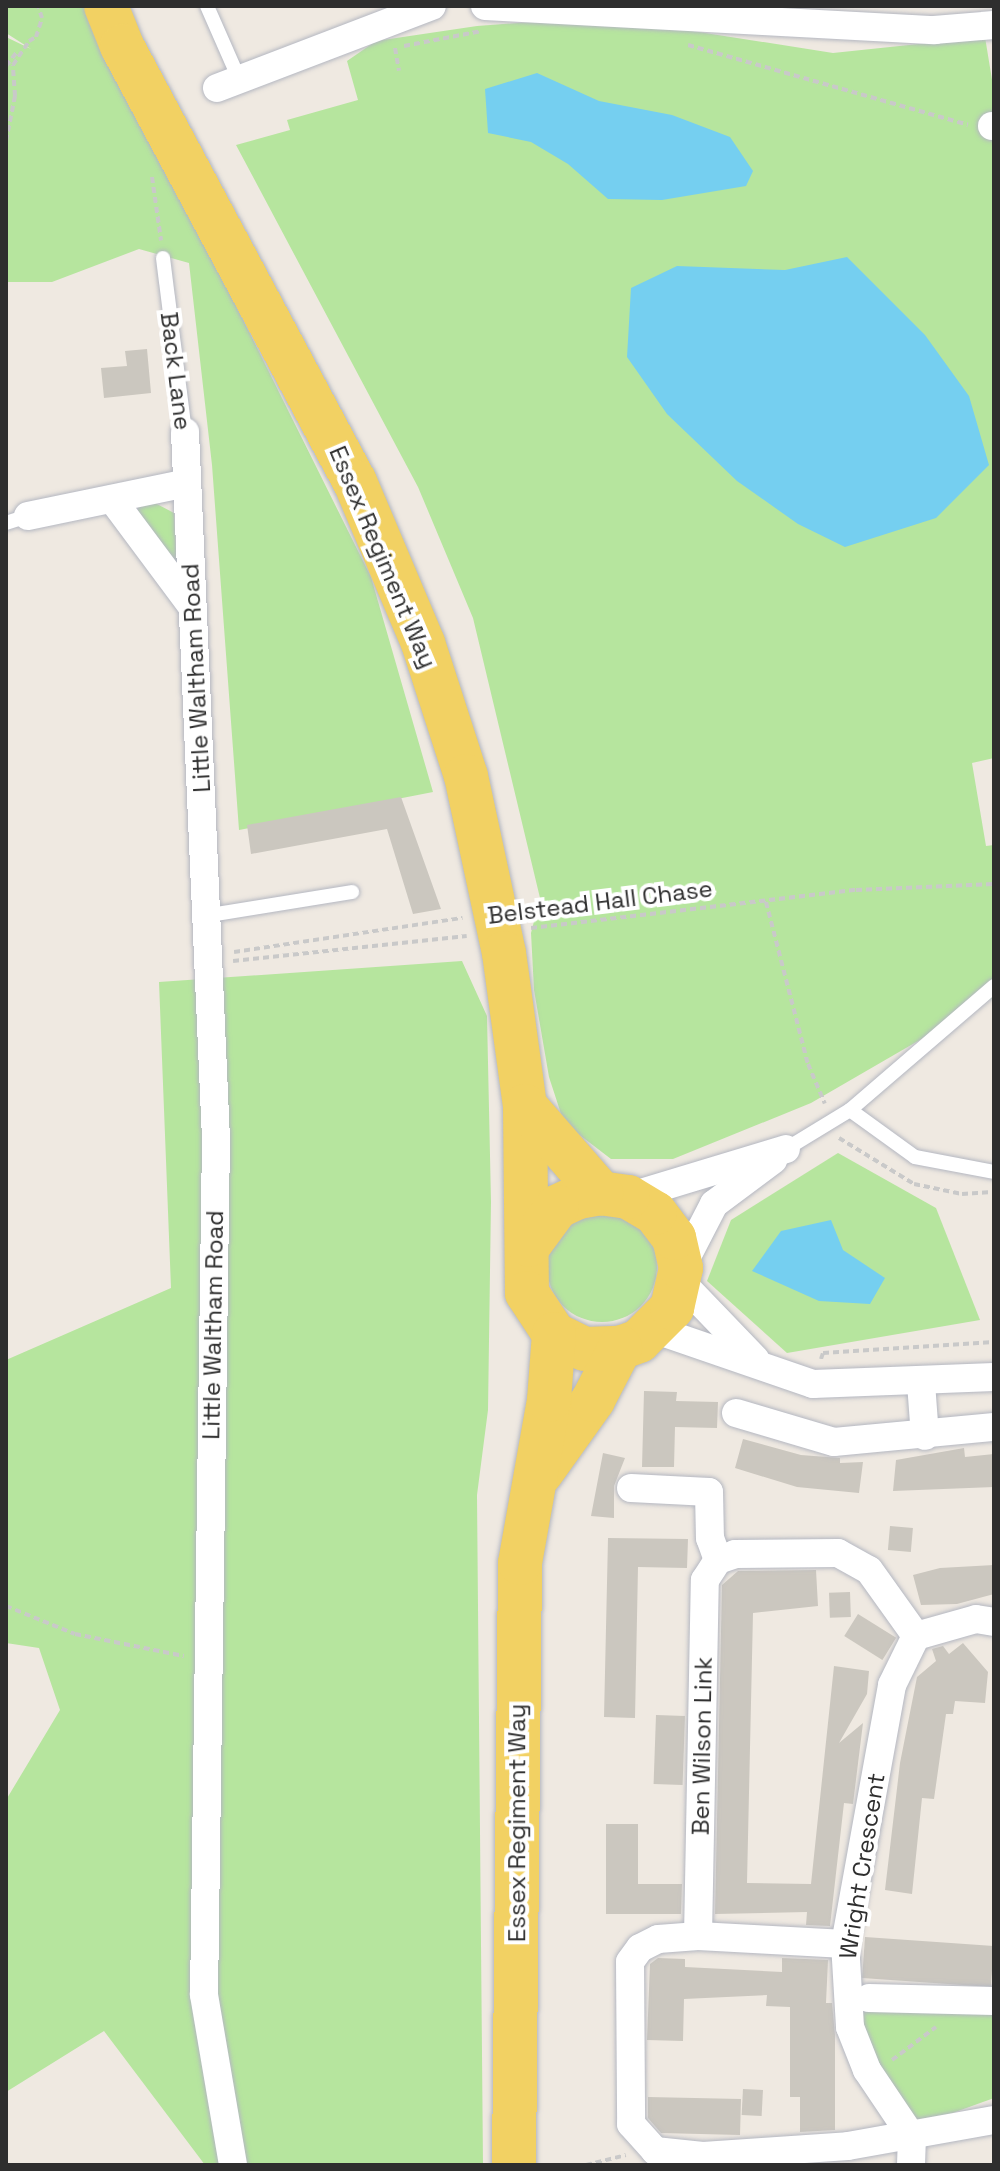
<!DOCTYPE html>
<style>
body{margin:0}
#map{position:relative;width:1000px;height:2171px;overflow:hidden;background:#efe9e1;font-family:"Space Grotesk",sans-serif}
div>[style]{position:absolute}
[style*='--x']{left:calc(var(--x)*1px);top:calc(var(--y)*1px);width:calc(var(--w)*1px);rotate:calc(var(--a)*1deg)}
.green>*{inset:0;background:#b6e59e}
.round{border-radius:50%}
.water>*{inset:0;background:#75cff0}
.building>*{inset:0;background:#cbc7bf;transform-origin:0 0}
.path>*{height:4px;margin-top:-2px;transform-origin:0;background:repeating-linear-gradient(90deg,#c9c9c9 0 6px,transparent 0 10px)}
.roads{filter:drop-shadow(0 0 2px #b4b7c1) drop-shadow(0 0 2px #b4b7c1)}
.service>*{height:14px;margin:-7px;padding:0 7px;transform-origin:7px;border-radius:7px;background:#fff}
.minor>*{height:28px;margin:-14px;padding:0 14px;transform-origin:14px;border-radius:14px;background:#fff}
.primary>*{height:44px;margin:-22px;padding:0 22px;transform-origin:22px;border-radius:22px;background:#f2d163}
span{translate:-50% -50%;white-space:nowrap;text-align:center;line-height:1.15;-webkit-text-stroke:8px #fff;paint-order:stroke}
.street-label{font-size:24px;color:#2e2e2e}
.frame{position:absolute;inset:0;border:8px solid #2e2e2e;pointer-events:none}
</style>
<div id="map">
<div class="green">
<div style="clip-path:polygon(6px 6px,87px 6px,371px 577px,433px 792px,239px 830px,212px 465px,189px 263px,139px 249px,52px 282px,6px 282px,6px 37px,31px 49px,6px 33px)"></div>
<div style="clip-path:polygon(557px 20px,648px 24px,833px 53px,985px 37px,994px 92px,994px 758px,972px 763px,986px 846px,994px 845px,994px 997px,811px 1103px,673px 1159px,611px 1159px,564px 1123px,549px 1077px,534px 990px,531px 933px,540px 898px,473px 618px,418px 487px,236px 145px,290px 130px,287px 120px,358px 100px,347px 61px,376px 41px,477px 26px)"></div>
<div style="clip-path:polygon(155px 503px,174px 513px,177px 569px,138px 512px,138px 506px)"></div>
<div style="clip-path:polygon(462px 961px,487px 1016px,491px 1202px,488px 1410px,477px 1495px,483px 2165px,205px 2165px,104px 2031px,6px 2092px,6px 1800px,60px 1710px,39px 1648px,6px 1643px,6px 1360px,171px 1288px,159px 982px)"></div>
<div style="clip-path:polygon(838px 1153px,936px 1208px,980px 1320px,787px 1353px,707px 1281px,731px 1220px)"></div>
<div class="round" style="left:547px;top:1212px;width:110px;height:110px"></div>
<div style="clip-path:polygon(865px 1987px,994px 2015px,994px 2098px,914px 2127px,857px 2030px)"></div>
</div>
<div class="water">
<div style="clip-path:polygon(537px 73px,599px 101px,672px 115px,730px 137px,753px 171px,746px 186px,662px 200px,608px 199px,568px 164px,531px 142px,488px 133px,485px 89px)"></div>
<div style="clip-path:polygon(847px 257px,925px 335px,969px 396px,989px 465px,936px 518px,845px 547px,798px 524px,737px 481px,667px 414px,627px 357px,631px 288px,677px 266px,785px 270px)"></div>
<div style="clip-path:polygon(831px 1220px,843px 1250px,885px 1278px,870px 1304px,819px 1301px,752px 1271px,781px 1231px)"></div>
</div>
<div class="building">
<div style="clip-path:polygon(147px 349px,151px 393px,104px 398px,101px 368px,127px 366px,125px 351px)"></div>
<div style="clip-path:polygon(401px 797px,441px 909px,413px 914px,387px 829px,251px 854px,247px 825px)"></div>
<div style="clip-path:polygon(644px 1391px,677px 1392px,676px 1401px,718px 1402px,717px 1428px,675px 1427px,674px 1467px,642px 1467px)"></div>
<div style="clip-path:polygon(743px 1439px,801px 1455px,840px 1458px,840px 1463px,863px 1462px,859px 1493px,797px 1487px,735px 1468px)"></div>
<div style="clip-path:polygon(964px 1448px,965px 1457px,994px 1454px,994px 1487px,893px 1491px,896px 1460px)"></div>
<div style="clip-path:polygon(603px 1453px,625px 1458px,614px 1486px,614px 1518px,591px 1516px)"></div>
<div style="left:890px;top:1526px;width:23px;height:24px;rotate:5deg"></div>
<div style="clip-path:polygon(608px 1538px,688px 1539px,687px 1568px,638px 1567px,635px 1718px,604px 1717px)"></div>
<div style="clip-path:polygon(994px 1565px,994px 1594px,957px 1604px,921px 1605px,913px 1575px,940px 1568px)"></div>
<div style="clip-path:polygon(816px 1570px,818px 1606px,753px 1613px,747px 1883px,811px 1884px,834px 1666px,869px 1671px,867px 1694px,839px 1743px,863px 1723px,853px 1804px,844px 1803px,830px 1926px,806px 1925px,807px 1912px,715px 1914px,722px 1585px,738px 1571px)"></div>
<div style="left:850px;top:1592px;width:25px;height:21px;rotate:88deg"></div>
<div style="left:858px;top:1614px;width:45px;height:26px;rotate:32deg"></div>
<div style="clip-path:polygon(963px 1643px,988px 1672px,985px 1703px,955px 1701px,953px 1714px,946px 1714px,934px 1799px,922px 1798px,912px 1894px,885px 1890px,900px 1763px,917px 1677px,936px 1661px,932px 1649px,943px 1646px,949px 1654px)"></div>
<div style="left:656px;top:1715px;width:29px;height:69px;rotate:2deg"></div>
<div style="clip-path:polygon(606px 1824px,638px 1824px,638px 1884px,682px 1884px,681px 1914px,606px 1914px)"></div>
<div style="left:865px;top:1937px;width:129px;height:41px;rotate:4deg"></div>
<div style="clip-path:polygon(658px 1958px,685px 1959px,685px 1967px,782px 1972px,782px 1958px,828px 1960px,826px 2003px,832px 2003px,835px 2035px,835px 2130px,800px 2132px,800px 2097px,790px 2097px,790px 2007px,766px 2006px,767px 1995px,684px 1999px,683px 2041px,647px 2040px,650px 1964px)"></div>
<div style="left:743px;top:2089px;width:20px;height:26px;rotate:3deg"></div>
<div style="clip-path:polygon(648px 2097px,741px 2099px,740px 2135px,661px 2133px,648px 2118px)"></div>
</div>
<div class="path">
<div style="--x:29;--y:41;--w:8;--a:-30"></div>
<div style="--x:36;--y:37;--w:20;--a:-72"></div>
<div style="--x:42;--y:18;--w:13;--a:-108"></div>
<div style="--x:688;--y:45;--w:291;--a:15.9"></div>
<div style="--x:404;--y:46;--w:79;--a:-10.9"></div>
<div style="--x:395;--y:48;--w:23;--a:80"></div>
<div style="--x:6;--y:66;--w:18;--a:-52"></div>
<div style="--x:6;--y:141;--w:46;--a:-78.7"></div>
<div style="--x:15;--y:96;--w:31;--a:-94"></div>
<div style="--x:13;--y:65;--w:29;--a:-56"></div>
<div style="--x:152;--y:177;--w:64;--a:81.9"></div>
<div style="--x:766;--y:902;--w:167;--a:75.5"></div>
<div style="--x:808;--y:1064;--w:43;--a:67"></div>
<div style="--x:531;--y:928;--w:327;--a:-6.7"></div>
<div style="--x:856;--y:890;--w:138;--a:-2.5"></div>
<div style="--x:234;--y:952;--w:231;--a:-8.5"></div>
<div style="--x:233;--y:961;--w:235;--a:-6.1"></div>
<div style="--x:839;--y:1138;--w:88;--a:31.5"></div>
<div style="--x:914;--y:1184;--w:49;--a:11.8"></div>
<div style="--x:962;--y:1194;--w:30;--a:-4"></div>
<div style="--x:821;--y:1359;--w:6;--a:-72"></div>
<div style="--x:823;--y:1353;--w:171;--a:-3.7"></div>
<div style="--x:6;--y:1606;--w:74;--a:22.1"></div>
<div style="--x:75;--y:1634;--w:111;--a:11.4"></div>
<div style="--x:892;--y:2060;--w:55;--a:-36.9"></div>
<div style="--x:586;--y:2165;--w:41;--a:-14"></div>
</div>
<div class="roads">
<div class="service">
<div style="--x:207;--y:6;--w:80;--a:66.3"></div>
<div style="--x:163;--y:258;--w:175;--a:82.8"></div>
<div style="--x:6;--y:523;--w:23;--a:-18"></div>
<div style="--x:210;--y:915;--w:144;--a:-9.2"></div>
<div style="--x:850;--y:1110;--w:80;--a:35.9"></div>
<div style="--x:915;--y:1157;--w:80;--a:10.8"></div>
<div style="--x:786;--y:1149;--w:75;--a:-31.4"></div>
<div style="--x:850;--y:1110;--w:190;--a:-40.7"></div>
</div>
<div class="minor">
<div style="--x:485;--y:6;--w:450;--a:3.1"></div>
<div style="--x:934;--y:30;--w:60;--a:-4.8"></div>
<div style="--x:217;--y:88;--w:230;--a:-20.9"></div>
<div style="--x:992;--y:126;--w:2;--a:0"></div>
<div style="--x:185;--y:432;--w:707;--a:87.49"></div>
<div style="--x:216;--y:1138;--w:857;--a:90.8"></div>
<div style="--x:204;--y:1995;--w:172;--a:80.3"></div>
<div style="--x:112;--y:499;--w:132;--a:53.3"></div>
<div style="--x:28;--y:516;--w:162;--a:-11.7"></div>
<div style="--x:628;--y:1197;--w:165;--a:-16.9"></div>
<div style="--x:681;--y:1268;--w:72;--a:-62.7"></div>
<div style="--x:714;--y:1204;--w:74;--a:-36.7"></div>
<div style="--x:681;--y:1282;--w:107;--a:46.1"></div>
<div style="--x:656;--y:1330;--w:166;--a:19"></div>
<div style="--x:813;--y:1384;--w:181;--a:-2.2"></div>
<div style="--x:921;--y:1383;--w:53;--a:85.7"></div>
<div style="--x:736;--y:1413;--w:102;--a:16.5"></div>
<div style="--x:834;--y:1442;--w:161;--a:-5.4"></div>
<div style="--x:631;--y:1488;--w:78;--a:2.9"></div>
<div style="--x:709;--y:1492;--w:46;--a:88.8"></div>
<div style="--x:710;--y:1538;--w:23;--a:70"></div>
<div style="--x:698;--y:1936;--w:356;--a:-88.9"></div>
<div style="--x:705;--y:1580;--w:24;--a:-57"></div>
<div style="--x:718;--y:1560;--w:18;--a:-19"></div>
<div style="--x:735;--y:1554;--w:103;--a:-0.6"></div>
<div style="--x:838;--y:1553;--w:35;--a:29"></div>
<div style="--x:869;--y:1570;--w:81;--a:54.5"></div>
<div style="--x:845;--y:1944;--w:147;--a:-176.9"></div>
<div style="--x:698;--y:1936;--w:40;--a:175.7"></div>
<div style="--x:658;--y:1939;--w:20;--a:153"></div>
<div style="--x:640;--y:1948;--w:17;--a:126"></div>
<div style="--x:630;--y:1962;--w:162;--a:89.6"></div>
<div style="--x:631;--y:2124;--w:36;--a:48"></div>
<div style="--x:655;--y:2151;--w:48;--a:5.9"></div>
<div style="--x:703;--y:2156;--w:145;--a:-3.9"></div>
<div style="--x:848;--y:2146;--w:148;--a:-10.1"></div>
<div style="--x:869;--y:1998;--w:125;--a:1.4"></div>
<div style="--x:911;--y:2165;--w:28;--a:-88"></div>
<div style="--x:912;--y:2137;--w:81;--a:-123.9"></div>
<div style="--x:867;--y:2070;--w:46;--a:-111.6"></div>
<div style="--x:850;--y:2027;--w:83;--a:-93.4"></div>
<div style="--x:845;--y:1944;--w:263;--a:-79.7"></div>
<div style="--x:892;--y:1685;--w:55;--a:-63.9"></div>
<div style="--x:916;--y:1636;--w:62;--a:-15.8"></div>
<div style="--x:976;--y:1619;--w:18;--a:9"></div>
</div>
<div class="primary">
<div style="--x:106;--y:6;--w:43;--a:68.2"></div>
<div style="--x:122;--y:46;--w:494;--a:61.9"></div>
<div style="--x:355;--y:482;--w:175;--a:67.1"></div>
<div style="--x:423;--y:643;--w:140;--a:72.1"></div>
<div style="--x:466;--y:776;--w:181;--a:77.9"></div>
<div style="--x:504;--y:953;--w:154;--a:82.2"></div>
<div style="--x:525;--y:1106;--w:187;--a:89.4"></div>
<div style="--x:527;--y:1293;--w:49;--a:56.6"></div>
<div style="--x:554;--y:1334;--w:34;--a:26"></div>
<div style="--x:585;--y:1349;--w:35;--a:-2"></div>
<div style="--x:620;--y:1348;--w:20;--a:-20"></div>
<div style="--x:639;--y:1341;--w:47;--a:-45"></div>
<div style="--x:672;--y:1308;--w:41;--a:-77.3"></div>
<div style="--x:681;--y:1268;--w:31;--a:-103"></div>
<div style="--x:674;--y:1238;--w:31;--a:-127"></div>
<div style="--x:655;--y:1213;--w:31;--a:-149"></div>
<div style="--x:628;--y:1197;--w:27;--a:-172"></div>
<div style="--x:601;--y:1193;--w:23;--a:170"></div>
<div style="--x:578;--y:1197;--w:23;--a:155"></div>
<div style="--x:557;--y:1207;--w:47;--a:126.4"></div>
<div style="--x:525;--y:1106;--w:116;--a:48.9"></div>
<div style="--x:541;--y:1473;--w:90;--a:-54.5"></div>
<div style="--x:593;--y:1400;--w:59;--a:-62.6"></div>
<div style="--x:514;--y:2165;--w:602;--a:-89.43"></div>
<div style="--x:520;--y:1563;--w:166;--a:-79.9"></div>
<div style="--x:549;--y:1400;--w:66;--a:-85.7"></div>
</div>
</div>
<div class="street-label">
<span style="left:176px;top:371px;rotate:83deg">Back Lane</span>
<span style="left:383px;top:557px;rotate:67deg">Essex Regiment Way</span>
<span style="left:196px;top:678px;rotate:-93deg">Little Waltham Road</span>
<span style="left:600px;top:902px;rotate:-7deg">Belstead Hall Chase</span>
<span style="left:213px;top:1325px;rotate:-89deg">Little Waltham Road</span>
<span style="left:702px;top:1746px;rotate:-89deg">Ben Wilson Link</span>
<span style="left:517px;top:1823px;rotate:-90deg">Essex Regiment Way</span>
<span style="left:862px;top:1866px;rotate:-81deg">Wright Crescent</span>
</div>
<div class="frame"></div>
</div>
